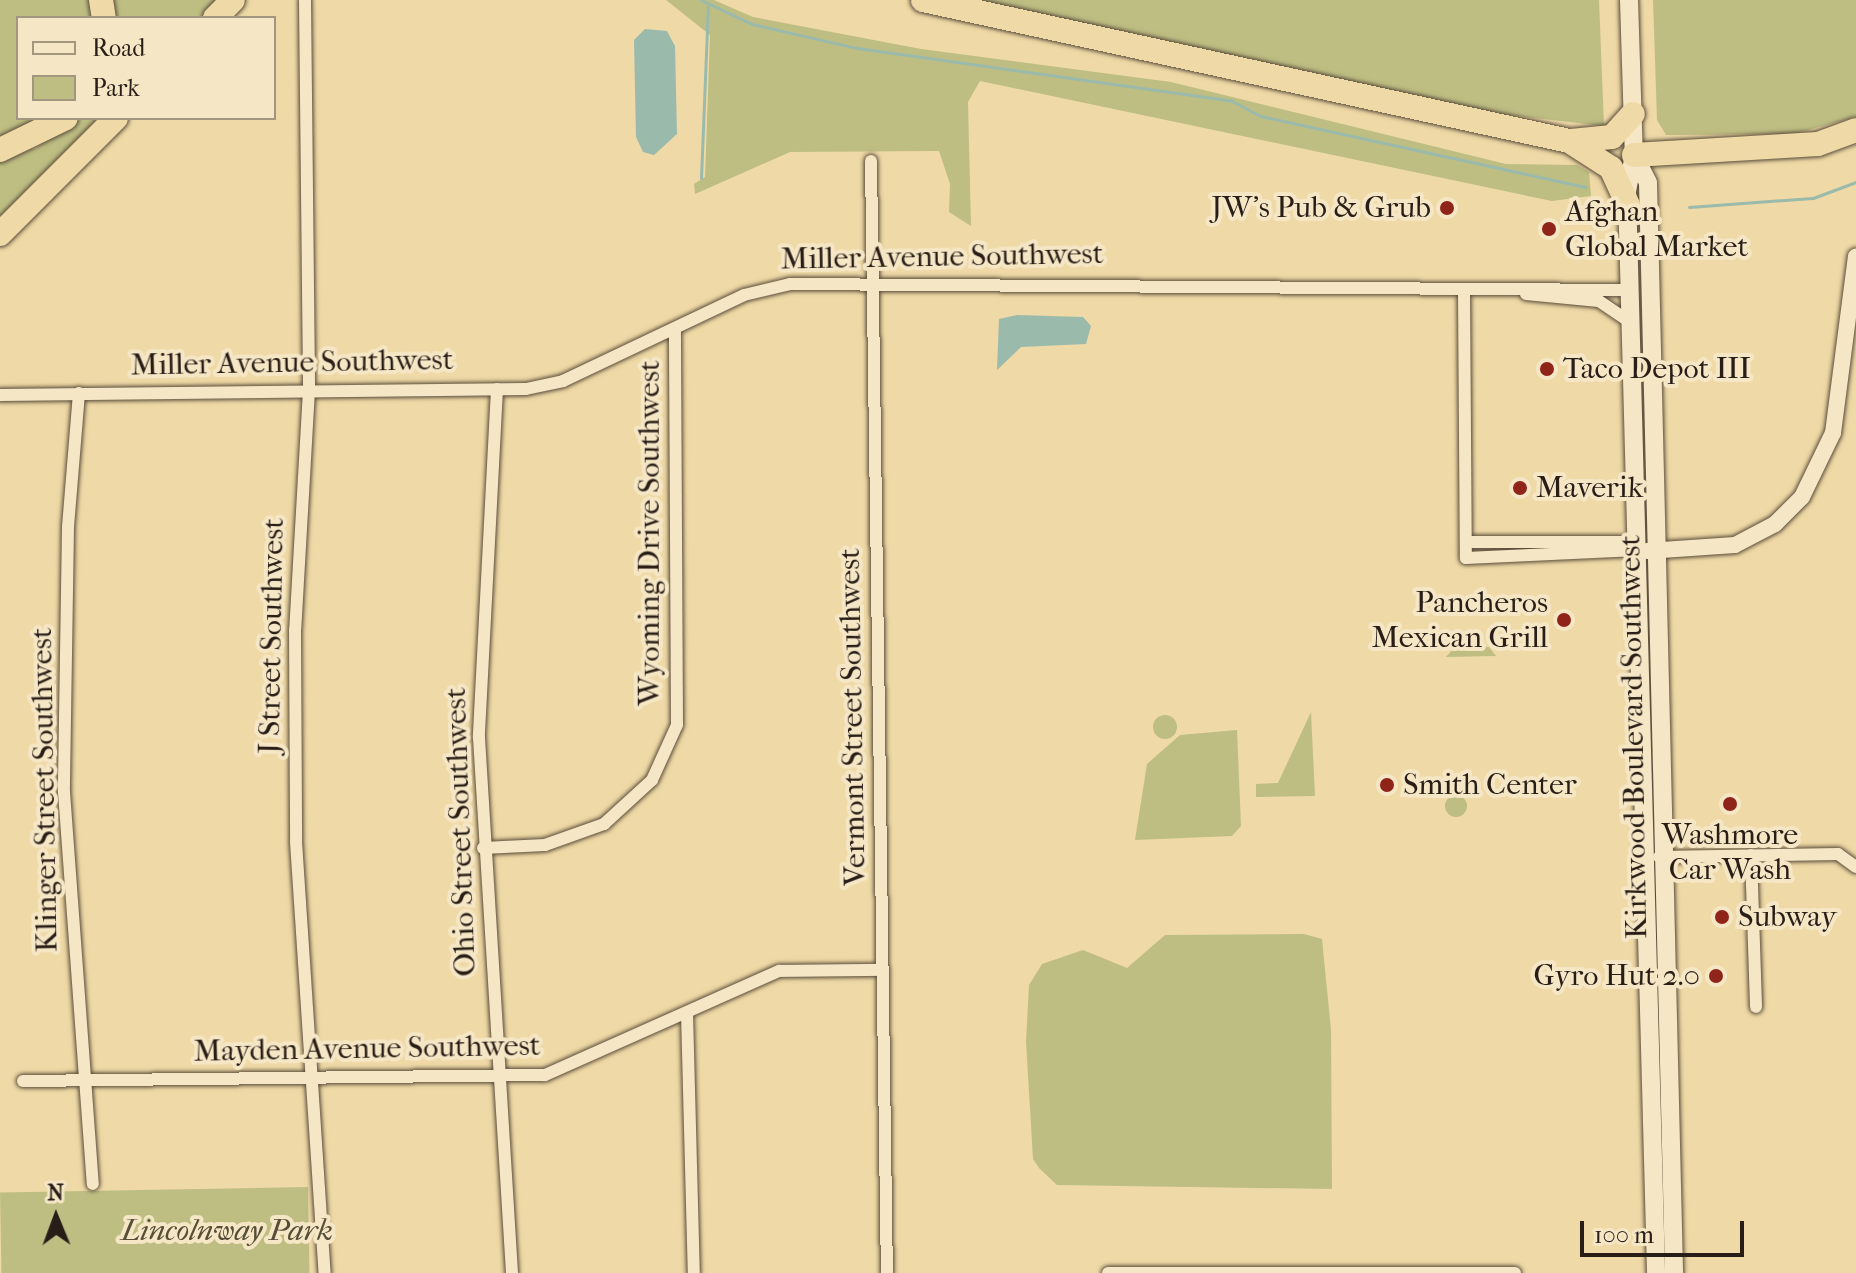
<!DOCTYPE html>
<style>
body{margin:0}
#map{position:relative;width:1856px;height:1273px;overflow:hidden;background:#efd9a6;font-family:"IM FELL French Canon",serif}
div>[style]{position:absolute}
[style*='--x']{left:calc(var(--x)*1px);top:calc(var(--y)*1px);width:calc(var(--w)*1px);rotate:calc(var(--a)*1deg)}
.green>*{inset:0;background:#bebe83;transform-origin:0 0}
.round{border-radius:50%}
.water>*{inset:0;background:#9abaab}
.stream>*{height:3px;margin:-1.5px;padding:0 1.5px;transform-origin:1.5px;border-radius:1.5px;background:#9abaab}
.roads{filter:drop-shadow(0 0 2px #5a4d3b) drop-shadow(0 0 2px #5a4d3b)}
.minor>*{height:12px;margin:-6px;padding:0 6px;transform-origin:6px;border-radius:6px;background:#f5e6c5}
.tertiary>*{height:16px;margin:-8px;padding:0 8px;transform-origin:8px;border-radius:8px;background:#f5e6c5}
.secondary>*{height:18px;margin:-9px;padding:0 9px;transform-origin:9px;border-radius:9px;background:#f5e6c5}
.motorway>*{height:24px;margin:-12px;padding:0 12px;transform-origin:12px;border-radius:12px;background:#efd9a6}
.dots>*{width:22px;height:22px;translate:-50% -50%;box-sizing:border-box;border:4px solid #f5e6c5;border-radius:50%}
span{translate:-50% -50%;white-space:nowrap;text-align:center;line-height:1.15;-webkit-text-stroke:8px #f5e6c5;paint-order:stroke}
.poi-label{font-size:30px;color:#291e17}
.right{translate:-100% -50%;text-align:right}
.left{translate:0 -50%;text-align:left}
.street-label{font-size:30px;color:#291e17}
.park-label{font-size:30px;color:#564e37;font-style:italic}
.legend{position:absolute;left:16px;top:16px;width:260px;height:104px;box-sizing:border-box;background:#f5e6c5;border:2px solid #a3967f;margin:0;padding:10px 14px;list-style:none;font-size:24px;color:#291e17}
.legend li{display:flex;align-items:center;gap:16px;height:40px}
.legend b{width:40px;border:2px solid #a3967f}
.north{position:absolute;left:16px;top:1177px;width:80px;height:80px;-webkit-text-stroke:6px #f5e6c5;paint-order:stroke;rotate:359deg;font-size:22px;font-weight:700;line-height:32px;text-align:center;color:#291e17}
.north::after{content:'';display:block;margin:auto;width:28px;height:36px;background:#291e17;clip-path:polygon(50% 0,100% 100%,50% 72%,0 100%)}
.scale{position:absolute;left:1580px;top:1221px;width:164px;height:36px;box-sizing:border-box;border:4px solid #291e17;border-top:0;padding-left:10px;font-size:24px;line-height:28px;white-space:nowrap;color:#291e17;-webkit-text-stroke:6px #f5e6c5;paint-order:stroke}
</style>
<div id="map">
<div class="green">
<div style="clip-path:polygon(0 0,91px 0,96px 18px,18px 18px,18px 118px,51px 118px,0 138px)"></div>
<div style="clip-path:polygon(109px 0,223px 0,204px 18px,112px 18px)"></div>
<div style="clip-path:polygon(666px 0,714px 0,753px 17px,921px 49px,1171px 82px,1506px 164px,1577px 165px,1589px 172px,1591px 196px,1552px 201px,980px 81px,968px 102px,971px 226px,949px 212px,950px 184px,939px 151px,790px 152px,695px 194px,694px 184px,705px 177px,710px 35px)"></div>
<div style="clip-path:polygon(958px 0,1599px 0,1604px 126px,1474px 111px)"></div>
<div style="clip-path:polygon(1653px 0,1856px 0,1856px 117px,1793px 134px,1666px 135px,1657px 120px)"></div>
<div style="clip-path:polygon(79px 118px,106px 118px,0 222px,0 156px,36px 148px)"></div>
<div style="clip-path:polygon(1489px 647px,1496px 656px,1446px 657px,1454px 648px)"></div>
<div style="clip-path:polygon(1311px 712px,1315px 796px,1256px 797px,1256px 784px,1278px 783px)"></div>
<div class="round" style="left:1153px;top:715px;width:24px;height:24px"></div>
<div style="clip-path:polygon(1237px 730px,1241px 826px,1232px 836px,1135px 840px,1147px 764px,1180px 735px)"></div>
<div class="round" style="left:1445px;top:795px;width:22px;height:22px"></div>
<div style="clip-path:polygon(1304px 934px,1322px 939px,1331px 1030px,1332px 1189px,1057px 1185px,1039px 1168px,1033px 1159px,1026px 1042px,1029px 985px,1042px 964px,1083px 950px,1127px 968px,1165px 935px)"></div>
<div style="left:308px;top:1187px;width:86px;height:308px;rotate:89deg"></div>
</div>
<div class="water">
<div style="clip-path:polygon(645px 29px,667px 31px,675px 46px,677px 134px,654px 155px,643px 152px,636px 137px,634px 40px)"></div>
<div style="clip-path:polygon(1017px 315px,1083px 317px,1091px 326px,1086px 344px,1021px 347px,997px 370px,999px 319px)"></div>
</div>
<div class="stream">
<div style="--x:701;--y:0;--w:56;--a:25.2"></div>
<div style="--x:752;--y:24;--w:108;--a:12.9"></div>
<div style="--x:857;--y:48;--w:379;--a:8"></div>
<div style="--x:1232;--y:101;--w:32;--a:28"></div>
<div style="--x:1260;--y:116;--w:333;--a:12.3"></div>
<div style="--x:701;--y:178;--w:172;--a:-87.7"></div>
<div style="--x:1689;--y:207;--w:124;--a:-4.2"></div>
<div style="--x:1813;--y:198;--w:46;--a:-20.4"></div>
</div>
<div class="roads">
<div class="minor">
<div style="--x:305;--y:0;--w:390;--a:89.4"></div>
<div style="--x:309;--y:390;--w:240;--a:93.3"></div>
<div style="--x:295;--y:630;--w:212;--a:89.7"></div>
<div style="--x:296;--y:842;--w:432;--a:86.2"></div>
<div style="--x:871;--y:161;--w:1112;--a:89.18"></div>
<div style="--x:1464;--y:292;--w:266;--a:89.6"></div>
<div style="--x:1466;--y:558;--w:171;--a:-2.7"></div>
<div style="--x:1526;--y:294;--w:73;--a:5.5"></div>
<div style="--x:1599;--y:301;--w:37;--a:34"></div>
<div style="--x:497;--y:389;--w:349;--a:93"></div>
<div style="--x:479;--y:738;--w:536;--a:86.47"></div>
<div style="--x:79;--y:393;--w:134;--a:94.7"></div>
<div style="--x:68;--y:527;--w:265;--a:90.9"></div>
<div style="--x:64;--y:792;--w:393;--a:85.8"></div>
<div style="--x:0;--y:395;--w:526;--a:-0.65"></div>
<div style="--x:526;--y:389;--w:38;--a:-12"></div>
<div style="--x:563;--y:381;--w:200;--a:-25.4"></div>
<div style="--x:744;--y:295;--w:47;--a:-13.4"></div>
<div style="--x:790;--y:284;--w:840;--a:0.41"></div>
<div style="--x:1466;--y:542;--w:156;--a:0"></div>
<div style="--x:1622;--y:542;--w:17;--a:28"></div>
<div style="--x:483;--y:848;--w:62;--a:-2.8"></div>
<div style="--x:545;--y:845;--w:63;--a:-19.6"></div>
<div style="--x:604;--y:824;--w:65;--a:-42.5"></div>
<div style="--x:652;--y:780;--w:60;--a:-65.6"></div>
<div style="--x:677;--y:725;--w:396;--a:-90.3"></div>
<div style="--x:1751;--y:855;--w:152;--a:88.1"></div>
<div style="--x:1659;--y:857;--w:179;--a:-1"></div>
<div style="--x:1838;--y:854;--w:22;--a:36"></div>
<div style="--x:687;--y:1013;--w:260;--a:88.5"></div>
<div style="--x:23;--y:1081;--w:522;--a:-0.66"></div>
<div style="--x:545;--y:1075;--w:256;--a:-24"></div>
<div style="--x:779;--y:971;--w:104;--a:-0.6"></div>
<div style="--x:1108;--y:1273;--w:407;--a:0"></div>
</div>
<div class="tertiary">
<div style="--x:1647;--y:551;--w:88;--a:-3.9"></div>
<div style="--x:1735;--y:545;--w:45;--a:-27.7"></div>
<div style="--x:1775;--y:524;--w:38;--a:-45"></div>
<div style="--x:1802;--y:497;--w:71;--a:-64.2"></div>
<div style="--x:1833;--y:433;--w:178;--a:-82.6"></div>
</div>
<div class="secondary">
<div style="--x:1629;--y:0;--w:155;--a:88.2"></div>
<div style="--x:1634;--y:155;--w:38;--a:101"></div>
<div style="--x:1627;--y:192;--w:1081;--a:88.46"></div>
<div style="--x:1634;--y:155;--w:31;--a:63"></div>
<div style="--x:1648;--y:183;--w:1090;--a:88.63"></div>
</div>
<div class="motorway">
<div style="--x:101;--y:0;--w:18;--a:81"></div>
<div style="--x:923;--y:0;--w:661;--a:12.31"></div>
<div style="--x:1569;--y:141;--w:50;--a:32.7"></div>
<div style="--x:1611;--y:168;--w:41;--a:65.3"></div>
<div style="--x:215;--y:18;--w:25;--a:-45"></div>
<div style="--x:1571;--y:141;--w:41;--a:-5.6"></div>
<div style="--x:1612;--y:137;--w:31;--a:-48"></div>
<div style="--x:0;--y:150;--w:73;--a:-25.9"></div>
<div style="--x:1634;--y:155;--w:184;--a:-3.4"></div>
<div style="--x:1818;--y:144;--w:40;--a:-20.2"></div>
<div style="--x:0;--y:234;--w:164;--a:-45"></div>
</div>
</div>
<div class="dots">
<div style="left:1447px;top:208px;background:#8f2418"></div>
<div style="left:1549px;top:229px;background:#8f2418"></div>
<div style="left:1547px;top:369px;background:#8f2418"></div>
<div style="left:1520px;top:488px;background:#8f2418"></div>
<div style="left:1564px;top:620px;background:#8f2418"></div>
<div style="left:1387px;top:785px;background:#8f2418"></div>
<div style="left:1730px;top:804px;background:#8f2418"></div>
<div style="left:1722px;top:917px;background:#8f2418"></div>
<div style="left:1716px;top:976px;background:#8f2418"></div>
</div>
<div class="poi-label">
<span class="right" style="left:1431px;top:208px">JW's Pub &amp; Grub</span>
<span class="left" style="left:1565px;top:229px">Afghan<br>Global Market</span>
<span class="left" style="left:1563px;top:369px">Taco Depot III</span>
<span class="left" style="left:1536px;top:488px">Maverik</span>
<span class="right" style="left:1548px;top:620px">Pancheros<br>Mexican Grill</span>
<span class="left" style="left:1403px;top:785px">Smith Center</span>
<span style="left:1730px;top:852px">Washmore<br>Car Wash</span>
<span class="left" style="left:1738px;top:917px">Subway</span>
<span class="right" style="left:1700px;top:976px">Gyro Hut 2.0</span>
</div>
<div class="street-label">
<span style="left:942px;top:257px;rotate:-1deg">Miller Avenue Southwest</span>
<span style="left:292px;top:363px;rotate:-1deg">Miller Avenue Southwest</span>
<span style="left:650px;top:533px;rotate:-90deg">Wyoming Drive Southwest</span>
<span style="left:272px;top:636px;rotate:-89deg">J Street Southwest</span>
<span style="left:853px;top:717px;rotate:-91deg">Vermont Street Southwest</span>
<span style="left:1634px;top:737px;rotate:-91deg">Kirkwood Boulevard Southwest</span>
<span style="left:45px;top:790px;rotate:-91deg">Klinger Street Southwest</span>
<span style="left:461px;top:832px;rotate:-92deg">Ohio Street Southwest</span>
<span style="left:367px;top:1049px;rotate:-1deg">Mayden Avenue Southwest</span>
</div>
<div class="park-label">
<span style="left:227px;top:1231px">Lincolnway Park</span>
</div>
<ul class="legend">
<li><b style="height:10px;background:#f5e6c5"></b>Road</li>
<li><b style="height:22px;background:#bebe83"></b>Park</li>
</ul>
<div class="north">N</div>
<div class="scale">100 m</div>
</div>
